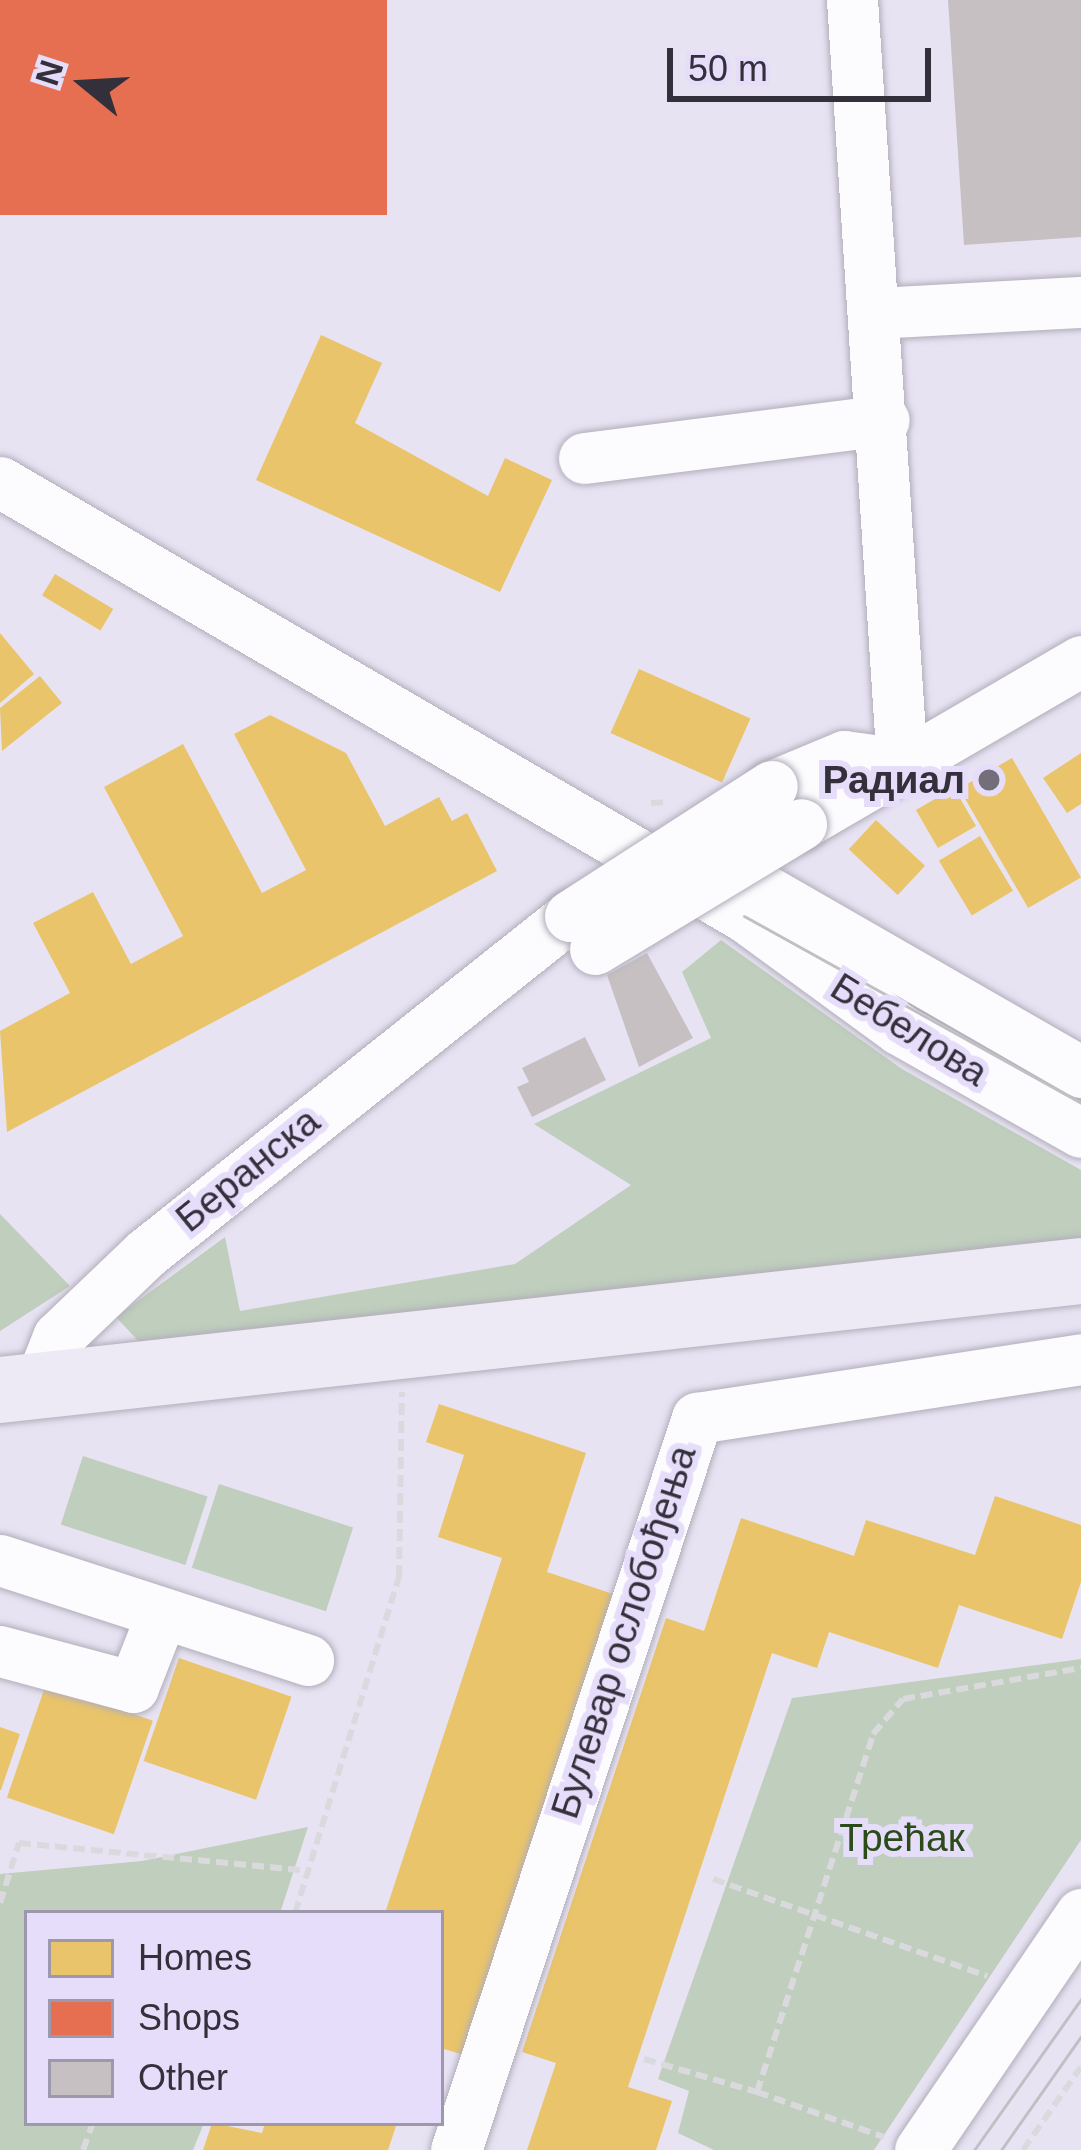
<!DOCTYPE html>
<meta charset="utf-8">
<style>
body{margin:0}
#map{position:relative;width:1081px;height:2150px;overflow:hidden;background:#e8e3f3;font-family:Helvetica,sans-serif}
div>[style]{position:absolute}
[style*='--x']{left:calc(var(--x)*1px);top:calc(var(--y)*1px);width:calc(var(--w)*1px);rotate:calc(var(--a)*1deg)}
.green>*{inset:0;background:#bfcebd;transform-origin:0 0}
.homes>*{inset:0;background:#e9c46a;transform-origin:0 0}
.shops>*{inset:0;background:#e76f51;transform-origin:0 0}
.building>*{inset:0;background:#c6c0c3}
.path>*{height:6px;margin-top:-3px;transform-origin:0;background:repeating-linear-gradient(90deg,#dadade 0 12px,transparent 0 18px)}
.roads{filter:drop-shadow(0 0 3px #b2aeba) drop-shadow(0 0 3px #b2aeba)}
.minor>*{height:51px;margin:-25.5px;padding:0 25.5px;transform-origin:25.5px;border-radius:25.5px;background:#fcfbfd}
.major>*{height:66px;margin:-33px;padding:0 33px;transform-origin:33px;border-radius:33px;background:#edeaf6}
.tram>*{height:3px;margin:-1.5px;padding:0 1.5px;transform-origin:1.5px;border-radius:1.5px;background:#c0bfc3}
.bridges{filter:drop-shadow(0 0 3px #b2aeba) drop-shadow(0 0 3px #b2aeba)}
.minor-bridge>*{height:51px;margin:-25.5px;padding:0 25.5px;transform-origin:25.5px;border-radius:25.5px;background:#fcfbfd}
.dots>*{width:33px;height:33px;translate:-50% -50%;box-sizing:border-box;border:6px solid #e5ddf9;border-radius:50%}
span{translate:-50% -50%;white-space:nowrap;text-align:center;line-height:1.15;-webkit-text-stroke:12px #e5ddf9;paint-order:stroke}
.poi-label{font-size:39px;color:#33303b;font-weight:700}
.right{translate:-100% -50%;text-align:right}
.street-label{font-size:39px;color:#33303b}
.park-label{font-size:39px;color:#2b4b19}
.legend{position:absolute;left:24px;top:1910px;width:420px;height:216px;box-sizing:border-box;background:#e5ddf9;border:3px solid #9e98ad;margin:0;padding:15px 21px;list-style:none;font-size:36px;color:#33303b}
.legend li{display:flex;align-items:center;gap:24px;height:60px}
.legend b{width:60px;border:3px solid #9e98ad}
.north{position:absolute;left:24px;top:24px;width:120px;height:120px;-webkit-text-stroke:9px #e5ddf9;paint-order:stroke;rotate:288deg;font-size:33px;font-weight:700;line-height:48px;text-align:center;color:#33303b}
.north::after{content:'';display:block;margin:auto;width:42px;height:54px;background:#33303b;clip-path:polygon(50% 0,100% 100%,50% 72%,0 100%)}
.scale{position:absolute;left:667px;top:48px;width:264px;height:54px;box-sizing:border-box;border:6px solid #33303b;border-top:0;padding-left:15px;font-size:36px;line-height:42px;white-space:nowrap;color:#33303b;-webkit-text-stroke:9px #e5ddf9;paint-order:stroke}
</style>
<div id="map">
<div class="green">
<div style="clip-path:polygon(721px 940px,902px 1069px,1081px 1170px,1081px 1253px,154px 1358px,116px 1317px,225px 1237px,240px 1311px,515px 1264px,631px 1185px,534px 1124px,711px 1038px,682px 972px)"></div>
<div style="clip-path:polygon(0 1214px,70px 1286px,0 1331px)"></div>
<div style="left:83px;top:1456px;width:131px;height:72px;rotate:18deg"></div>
<div style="left:219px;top:1484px;width:141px;height:88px;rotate:18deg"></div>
<div style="clip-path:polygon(1081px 1659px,1081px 1840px,874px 2150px,714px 2150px,678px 2133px,689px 2091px,658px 2079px,792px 1698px)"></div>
<div style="clip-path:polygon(308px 1827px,280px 1913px,27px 1913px,27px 2123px,204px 2123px,193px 2150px,0 2150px,0 1874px,142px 1861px)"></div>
</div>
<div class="homes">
<div style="clip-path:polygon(321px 335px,382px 363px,355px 423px,488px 496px,505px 458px,552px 480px,500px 592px,256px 480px)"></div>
<div style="left:55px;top:574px;width:68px;height:25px;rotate:31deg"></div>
<div style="clip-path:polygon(0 633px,34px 674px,0 703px)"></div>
<div style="left:639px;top:669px;width:122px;height:70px;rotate:24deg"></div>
<div style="clip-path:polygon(40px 676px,62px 703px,2px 751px,0 708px)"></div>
<div style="clip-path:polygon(270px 715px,346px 753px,385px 826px,439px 797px,452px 821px,467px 813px,497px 871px,7px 1132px,0 1031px,70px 993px,33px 923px,93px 892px,131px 964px,183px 936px,104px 787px,183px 744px,262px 893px,306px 870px,234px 734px)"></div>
<div style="clip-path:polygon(1081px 753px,1081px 804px,1067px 813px,1043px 778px)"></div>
<div style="left:1012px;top:758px;width:138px;height:61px;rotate:60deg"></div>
<div style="left:954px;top:788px;width:44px;height:44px;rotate:60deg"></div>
<div style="left:876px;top:820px;width:67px;height:40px;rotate:43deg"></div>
<div style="left:980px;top:836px;width:64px;height:48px;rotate:59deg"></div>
<div style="clip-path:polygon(439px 1404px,586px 1453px,547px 1572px,619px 1596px,467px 2056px,441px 2048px,441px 1913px,385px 1913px,502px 1558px,438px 1537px,464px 1455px,426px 1442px)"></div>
<div style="clip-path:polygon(995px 1496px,1081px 1525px,1081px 1582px,1062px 1639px,959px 1605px,938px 1668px,829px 1632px,817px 1668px,772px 1653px,628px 2087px,672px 2101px,656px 2150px,527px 2150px,556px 2063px,522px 2052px,666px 1618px,704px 1631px,741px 1518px,854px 1556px,866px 1520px,975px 1555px)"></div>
<div style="left:179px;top:1658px;width:119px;height:109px;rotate:19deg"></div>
<div style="left:46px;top:1684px;width:113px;height:120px;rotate:19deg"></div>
<div style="clip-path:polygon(0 1727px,20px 1734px,1px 1790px,0 1790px)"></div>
<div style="clip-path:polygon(212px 2123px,262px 2133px,265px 2123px,397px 2123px,388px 2150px,203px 2150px)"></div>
</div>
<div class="shops">
<div style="left:0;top:0;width:387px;height:215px"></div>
</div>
<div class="building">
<div style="clip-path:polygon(948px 0,1081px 0,1081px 237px,964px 245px)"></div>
<div style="clip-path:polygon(647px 953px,693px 1038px,639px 1067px,607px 975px)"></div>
<div style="clip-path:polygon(585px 1037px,606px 1080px,532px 1117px,517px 1087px,529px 1082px,522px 1068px)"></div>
</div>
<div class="path">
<div style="--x:651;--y:803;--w:17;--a:-3"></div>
<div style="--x:713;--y:1879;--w:291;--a:19.5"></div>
<div style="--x:0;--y:1903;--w:63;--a:-72.4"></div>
<div style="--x:19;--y:1843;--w:291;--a:5.5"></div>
<div style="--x:295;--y:1913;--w:352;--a:-72.8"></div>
<div style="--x:399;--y:1577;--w:185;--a:-89.1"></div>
<div style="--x:644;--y:2059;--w:118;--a:16.3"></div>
<div style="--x:757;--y:2092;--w:376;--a:-72"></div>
<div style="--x:873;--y:1734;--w:46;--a:-49.4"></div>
<div style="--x:903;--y:1699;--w:181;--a:-9.9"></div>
<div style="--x:757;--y:2092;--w:135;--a:19.5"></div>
<div style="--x:83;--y:2150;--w:29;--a:-70"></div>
<div style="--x:1023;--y:2150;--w:101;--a:-55.1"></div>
</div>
<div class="roads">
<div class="minor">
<div style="--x:852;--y:0;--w:766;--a:86.26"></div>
<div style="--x:876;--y:313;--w:205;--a:-3.1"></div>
<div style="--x:584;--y:458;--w:302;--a:-7.2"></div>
<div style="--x:0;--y:482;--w:861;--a:30.26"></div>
<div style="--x:744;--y:916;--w:192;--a:36.1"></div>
<div style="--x:899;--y:1029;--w:209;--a:29.5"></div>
<div style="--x:772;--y:786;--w:78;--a:-22.6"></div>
<div style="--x:844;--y:756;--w:59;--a:7.9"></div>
<div style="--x:801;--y:824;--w:324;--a:-30.2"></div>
<div style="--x:723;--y:866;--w:413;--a:29.9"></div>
<div style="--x:39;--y:1385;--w:52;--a:-68.4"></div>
<div style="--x:58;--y:1337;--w:122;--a:-43.7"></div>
<div style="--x:146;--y:1253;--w:542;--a:-38.48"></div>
<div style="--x:0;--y:1560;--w:324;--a:18"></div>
<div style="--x:0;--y:1651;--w:138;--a:15.1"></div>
<div style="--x:133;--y:1687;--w:79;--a:-68.6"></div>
<div style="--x:456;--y:2150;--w:771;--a:-71.78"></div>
<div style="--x:697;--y:1418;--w:389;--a:-8.7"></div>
<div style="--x:920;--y:2150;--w:286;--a:-55.7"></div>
</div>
<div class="major">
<div style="--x:0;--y:1390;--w:1088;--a:-6.28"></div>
</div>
</div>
<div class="tram">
<div style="--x:744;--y:916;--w:385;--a:29"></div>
<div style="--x:974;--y:2150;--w:185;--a:-54.7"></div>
<div style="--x:1001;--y:2150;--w:139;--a:-54.9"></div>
</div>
<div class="bridges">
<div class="minor-bridge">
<div style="--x:570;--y:916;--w:240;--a:-32.8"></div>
<div style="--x:595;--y:949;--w:241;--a:-31.2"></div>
</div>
</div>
<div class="dots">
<div style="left:989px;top:780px;background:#726f7b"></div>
</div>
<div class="poi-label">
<span class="right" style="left:965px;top:780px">Радиал</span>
</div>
<div class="street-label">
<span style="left:909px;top:1030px;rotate:32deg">Бебелова</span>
<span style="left:248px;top:1170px;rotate:-39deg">Беранска</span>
<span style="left:624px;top:1632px;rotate:-72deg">Булевар ослобођења</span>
</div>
<div class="park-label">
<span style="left:902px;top:1838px">Трећак</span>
</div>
<ul class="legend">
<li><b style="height:33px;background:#e9c46a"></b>Homes</li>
<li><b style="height:33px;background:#e76f51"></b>Shops</li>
<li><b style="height:33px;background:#c6c0c3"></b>Other</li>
</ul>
<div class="north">N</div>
<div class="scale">50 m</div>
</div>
